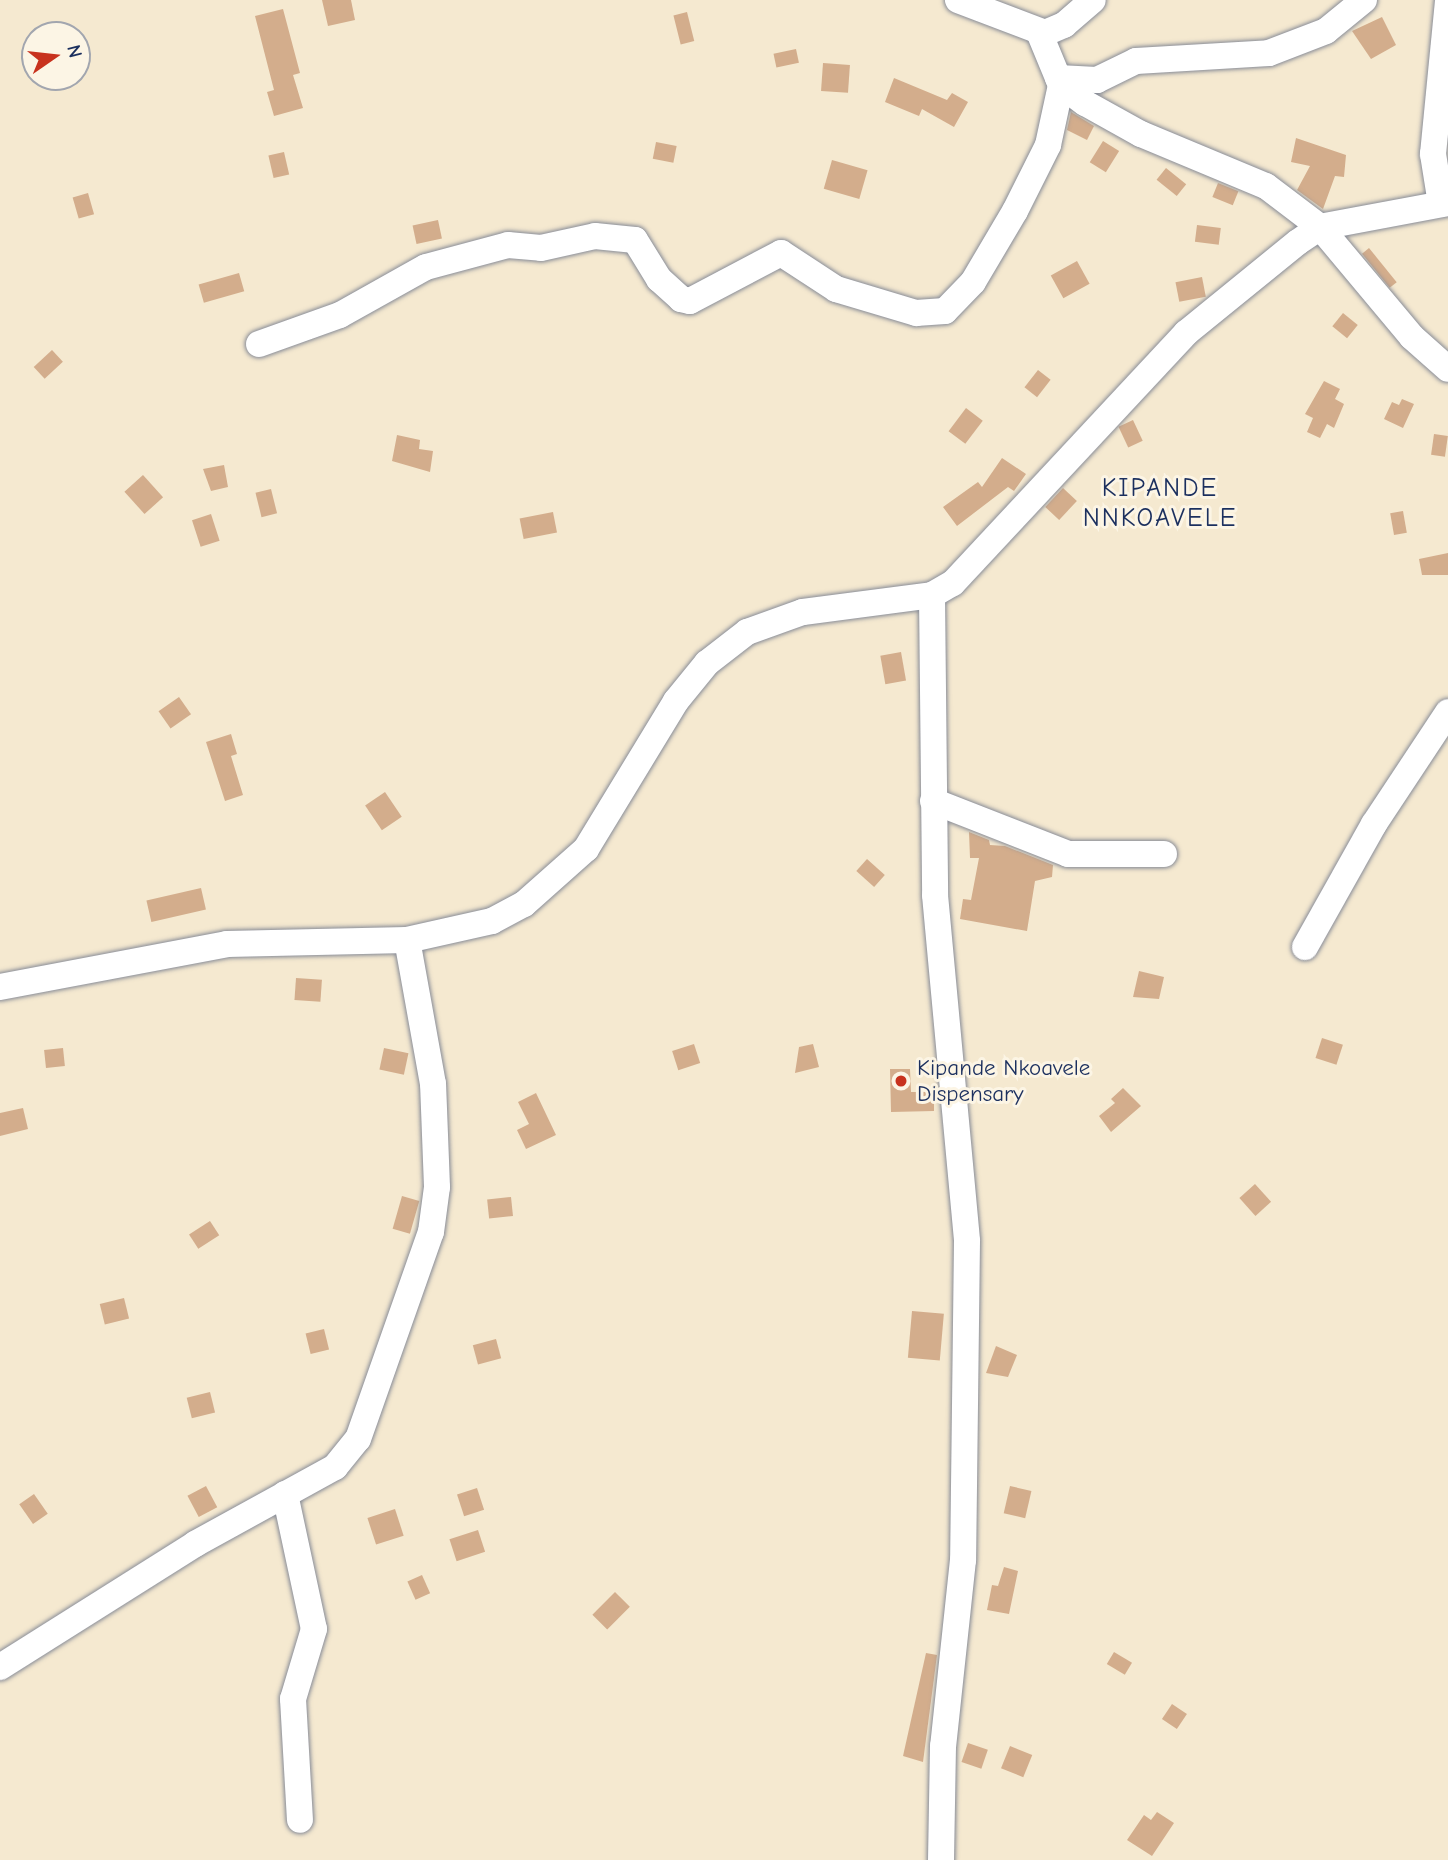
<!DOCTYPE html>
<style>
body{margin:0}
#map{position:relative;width:1448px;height:1860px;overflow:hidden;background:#f5e9d0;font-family:"Comic Neue",sans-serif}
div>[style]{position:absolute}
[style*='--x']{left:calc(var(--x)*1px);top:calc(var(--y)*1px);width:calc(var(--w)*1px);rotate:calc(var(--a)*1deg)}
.building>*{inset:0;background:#d3ad8c;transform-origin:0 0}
.roads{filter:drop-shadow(0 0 2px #888c97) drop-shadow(0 0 2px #888c97)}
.minor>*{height:26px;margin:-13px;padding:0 13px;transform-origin:13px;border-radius:13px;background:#fff}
.dots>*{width:19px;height:19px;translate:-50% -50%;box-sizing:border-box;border:4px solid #fcf5e5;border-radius:50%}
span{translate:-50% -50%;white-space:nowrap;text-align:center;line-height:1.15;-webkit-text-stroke:6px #fcf5e5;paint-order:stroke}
.poi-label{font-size:23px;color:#1b2f5e}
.left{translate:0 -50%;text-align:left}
.quarter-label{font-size:26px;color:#1b2f5e;letter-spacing:2px}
.north{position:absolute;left:21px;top:21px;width:70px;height:70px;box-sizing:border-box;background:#fcf5e5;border:2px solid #a2a6af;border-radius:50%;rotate:76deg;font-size:19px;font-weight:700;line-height:28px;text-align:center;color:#1b2f5e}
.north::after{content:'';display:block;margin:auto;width:24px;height:32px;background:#c8321e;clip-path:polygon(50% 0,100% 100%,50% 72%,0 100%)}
</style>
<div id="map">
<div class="building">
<div style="clip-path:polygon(322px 0,351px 0,355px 20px,328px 26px)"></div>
<div style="clip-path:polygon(283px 9px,300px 73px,293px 75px,303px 108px,274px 116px,267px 92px,274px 90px,255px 16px)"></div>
<div style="left:687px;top:12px;width:30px;height:14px;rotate:76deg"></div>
<div style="clip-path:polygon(1382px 17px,1396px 45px,1371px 59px,1352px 31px)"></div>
<div style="left:796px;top:49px;width:14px;height:23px;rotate:78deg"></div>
<div style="left:823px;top:63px;width:27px;height:28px;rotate:4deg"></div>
<div style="clip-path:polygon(894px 78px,947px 100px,952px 93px,968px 102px,954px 127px,922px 109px,919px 116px,885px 102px)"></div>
<div style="clip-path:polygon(1071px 112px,1094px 126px,1087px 140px,1067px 130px)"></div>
<div style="clip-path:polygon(1296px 138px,1346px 155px,1344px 177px,1335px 176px,1323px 209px,1297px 190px,1310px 166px,1291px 162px)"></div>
<div style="left:1103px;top:141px;width:19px;height:25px;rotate:32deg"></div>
<div style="left:656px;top:142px;width:21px;height:17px;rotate:11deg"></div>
<div style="left:284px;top:152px;width:23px;height:16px;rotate:77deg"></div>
<div style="left:832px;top:160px;width:37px;height:30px;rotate:16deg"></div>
<div style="left:1166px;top:168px;width:26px;height:15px;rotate:39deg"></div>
<div style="left:1218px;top:183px;width:22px;height:15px;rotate:22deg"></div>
<div style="left:88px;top:193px;width:22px;height:16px;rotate:74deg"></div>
<div style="left:438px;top:220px;width:19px;height:26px;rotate:78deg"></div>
<div style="left:1197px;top:225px;width:24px;height:17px;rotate:7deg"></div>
<div style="left:1369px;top:248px;width:44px;height:9px;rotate:51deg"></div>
<div style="left:1077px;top:261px;width:26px;height:30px;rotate:61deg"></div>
<div style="left:239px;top:273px;width:19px;height:42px;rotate:74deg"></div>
<div style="left:1202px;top:277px;width:20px;height:27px;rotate:79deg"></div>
<div style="left:1343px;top:313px;width:19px;height:17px;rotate:39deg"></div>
<div style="left:52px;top:350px;width:16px;height:25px;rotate:47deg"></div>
<div style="left:1038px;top:370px;width:16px;height:22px;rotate:38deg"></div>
<div style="clip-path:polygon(1324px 381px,1340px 389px,1335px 399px,1344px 404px,1334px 428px,1327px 424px,1320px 438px,1307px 432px,1313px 418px,1305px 414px)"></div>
<div style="clip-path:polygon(1402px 399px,1414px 404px,1403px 428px,1384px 419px,1392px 402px,1399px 405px)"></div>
<div style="left:966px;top:408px;width:21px;height:29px;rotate:37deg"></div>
<div style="left:1133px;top:420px;width:23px;height:16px;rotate:65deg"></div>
<div style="left:1434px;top:434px;width:14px;height:21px;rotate:8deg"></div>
<div style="clip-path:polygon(397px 435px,420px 440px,419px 449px,433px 451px,430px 472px,392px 461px)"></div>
<div style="clip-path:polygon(1002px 458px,1026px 474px,1014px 491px,1008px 487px,957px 526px,943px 507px,978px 482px,982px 487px)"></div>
<div style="clip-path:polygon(224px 465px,228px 487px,211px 491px,203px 469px)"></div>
<div style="left:143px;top:475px;width:30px;height:25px;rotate:48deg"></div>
<div style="left:1063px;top:488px;width:19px;height:26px;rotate:43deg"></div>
<div style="left:271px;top:489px;width:25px;height:16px;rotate:76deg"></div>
<div style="left:1403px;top:511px;width:22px;height:13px;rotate:80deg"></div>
<div style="left:553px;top:512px;width:21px;height:34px;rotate:79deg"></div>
<div style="left:211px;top:514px;width:28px;height:20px;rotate:72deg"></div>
<div style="clip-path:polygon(1448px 553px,1448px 575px,1422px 575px,1419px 559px)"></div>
<div style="left:901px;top:652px;width:29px;height:21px;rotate:80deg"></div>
<div style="left:179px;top:697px;width:21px;height:25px;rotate:55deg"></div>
<div style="clip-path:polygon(231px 734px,237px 754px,231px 756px,243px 795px,225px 801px,206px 742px)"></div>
<div style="left:385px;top:792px;width:30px;height:24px;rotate:56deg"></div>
<div style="clip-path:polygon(969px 832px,989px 840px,990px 845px,1005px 846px,1053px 865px,1052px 877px,1035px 881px,1027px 931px,960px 919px,963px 899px,971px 900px,979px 858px,970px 858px)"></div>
<div style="left:867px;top:859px;width:24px;height:16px;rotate:42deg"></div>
<div style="left:201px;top:888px;width:22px;height:56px;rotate:77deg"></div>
<div style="clip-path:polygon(1139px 971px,1164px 977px,1159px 999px,1133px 997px)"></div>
<div style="left:296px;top:978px;width:26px;height:22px;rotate:4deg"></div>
<div style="left:1322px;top:1038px;width:22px;height:21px;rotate:18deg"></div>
<div style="left:694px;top:1044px;width:20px;height:23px;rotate:72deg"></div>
<div style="clip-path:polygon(813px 1044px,819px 1067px,795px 1073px,799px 1047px)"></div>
<div style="left:63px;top:1048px;width:18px;height:19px;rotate:84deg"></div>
<div style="left:384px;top:1048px;width:25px;height:22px;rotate:12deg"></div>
<div style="clip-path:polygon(890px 1069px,910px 1069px,911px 1092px,934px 1092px,934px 1111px,891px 1112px)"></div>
<div style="clip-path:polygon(1123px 1088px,1141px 1106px,1111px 1132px,1099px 1116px,1115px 1103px,1111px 1099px)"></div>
<div style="clip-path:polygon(536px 1093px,556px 1135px,526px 1149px,517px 1130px,529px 1124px,518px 1102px)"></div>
<div style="clip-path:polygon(23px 1108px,28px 1129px,0 1136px,0 1113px)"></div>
<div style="left:1255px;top:1184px;width:24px;height:21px;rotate:48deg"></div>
<div style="left:402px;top:1196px;width:18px;height:34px;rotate:16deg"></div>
<div style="left:511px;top:1197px;width:19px;height:24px;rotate:84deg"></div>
<div style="left:210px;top:1221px;width:17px;height:25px;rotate:57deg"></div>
<div style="left:124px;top:1298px;width:21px;height:25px;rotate:76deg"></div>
<div style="left:912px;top:1311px;width:32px;height:47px;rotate:5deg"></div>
<div style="left:324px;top:1329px;width:21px;height:19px;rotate:76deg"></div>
<div style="left:496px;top:1339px;width:20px;height:24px;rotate:75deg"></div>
<div style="clip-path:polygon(996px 1346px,1017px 1355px,1008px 1377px,986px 1373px)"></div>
<div style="left:210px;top:1392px;width:21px;height:24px;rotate:76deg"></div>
<div style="left:206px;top:1486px;width:24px;height:21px;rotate:62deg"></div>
<div style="left:1010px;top:1486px;width:22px;height:28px;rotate:13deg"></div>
<div style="left:477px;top:1488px;width:23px;height:21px;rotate:72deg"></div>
<div style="left:34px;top:1494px;width:24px;height:18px;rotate:55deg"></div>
<div style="left:395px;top:1509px;width:28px;height:29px;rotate:72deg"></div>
<div style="left:478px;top:1530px;width:23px;height:30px;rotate:72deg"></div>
<div style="clip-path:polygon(1004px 1567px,1018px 1571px,1009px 1614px,987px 1610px,992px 1585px,998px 1586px)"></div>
<div style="left:422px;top:1575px;width:20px;height:16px;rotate:66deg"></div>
<div style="left:615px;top:1592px;width:21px;height:32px;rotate:45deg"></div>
<div style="left:1114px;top:1652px;width:21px;height:14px;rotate:31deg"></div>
<div style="clip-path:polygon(926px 1653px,937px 1655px,923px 1762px,903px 1756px)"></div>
<div style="left:1172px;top:1704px;width:18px;height:18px;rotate:34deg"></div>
<div style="left:968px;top:1743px;width:21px;height:20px;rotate:19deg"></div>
<div style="left:1010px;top:1746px;width:24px;height:24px;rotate:22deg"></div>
<div style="clip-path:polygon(1157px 1812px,1174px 1823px,1152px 1856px,1127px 1840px,1144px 1815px,1151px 1820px)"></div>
</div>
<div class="roads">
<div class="minor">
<div style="--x:958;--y:0;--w:93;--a:20.8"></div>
<div style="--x:1045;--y:33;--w:21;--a:-23"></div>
<div style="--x:1064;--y:25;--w:38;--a:-41"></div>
<div style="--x:1039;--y:32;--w:57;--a:67.5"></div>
<div style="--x:1061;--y:85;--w:30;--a:37"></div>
<div style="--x:1085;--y:103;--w:64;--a:29"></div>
<div style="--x:1141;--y:134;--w:135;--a:22.6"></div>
<div style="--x:1266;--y:186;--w:68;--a:37.2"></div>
<div style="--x:1320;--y:227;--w:143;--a:50.1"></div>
<div style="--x:1412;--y:337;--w:48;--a:41.6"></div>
<div style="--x:1058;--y:78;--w:39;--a:3"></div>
<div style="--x:1097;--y:80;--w:43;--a:-26"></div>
<div style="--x:1136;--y:61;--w:133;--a:-3.4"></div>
<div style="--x:1269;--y:53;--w:61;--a:-21.1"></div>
<div style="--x:1326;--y:31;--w:49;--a:-39.2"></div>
<div style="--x:1441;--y:204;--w:51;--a:-99.1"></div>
<div style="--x:1433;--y:154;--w:154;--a:-84.4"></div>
<div style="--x:259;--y:344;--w:86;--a:-19.7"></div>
<div style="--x:340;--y:315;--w:98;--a:-29.2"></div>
<div style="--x:426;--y:267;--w:85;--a:-15"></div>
<div style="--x:508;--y:245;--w:33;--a:5"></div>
<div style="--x:541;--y:248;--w:55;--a:-12.5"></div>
<div style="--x:595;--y:236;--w:40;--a:5.7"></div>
<div style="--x:635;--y:240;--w:46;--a:58.4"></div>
<div style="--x:659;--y:279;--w:30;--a:42"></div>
<div style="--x:681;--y:299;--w:9;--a:13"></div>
<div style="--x:690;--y:301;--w:103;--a:-27.8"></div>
<div style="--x:781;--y:253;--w:66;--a:33.2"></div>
<div style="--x:836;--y:289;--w:84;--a:16.7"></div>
<div style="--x:916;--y:313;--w:29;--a:-4"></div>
<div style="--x:945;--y:311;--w:40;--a:-46"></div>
<div style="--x:973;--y:282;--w:82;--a:-59.4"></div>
<div style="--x:1015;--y:211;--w:74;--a:-63.4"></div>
<div style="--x:1048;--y:145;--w:61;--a:-77.8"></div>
<div style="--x:932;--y:595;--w:300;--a:89.4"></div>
<div style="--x:935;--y:895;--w:347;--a:84.7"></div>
<div style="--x:967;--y:1241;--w:319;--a:90.7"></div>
<div style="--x:963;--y:1560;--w:187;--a:96.1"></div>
<div style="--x:943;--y:1746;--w:114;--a:91"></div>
<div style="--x:933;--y:801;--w:145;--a:21.4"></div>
<div style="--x:1068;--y:854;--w:96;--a:0"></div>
<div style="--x:1305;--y:947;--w:141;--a:-60.7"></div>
<div style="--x:1374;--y:824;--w:134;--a:-56.5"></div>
<div style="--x:0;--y:987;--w:231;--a:-10.7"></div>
<div style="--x:227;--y:944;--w:180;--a:-1.3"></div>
<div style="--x:407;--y:940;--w:87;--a:-12.6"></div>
<div style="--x:492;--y:921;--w:36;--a:-28"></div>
<div style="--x:524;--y:904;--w:83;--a:-41.6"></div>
<div style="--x:586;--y:849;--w:173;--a:-58.7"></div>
<div style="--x:676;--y:701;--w:49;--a:-50.8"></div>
<div style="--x:707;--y:663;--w:51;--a:-37.8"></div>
<div style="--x:747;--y:632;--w:59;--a:-19.7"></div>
<div style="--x:803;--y:612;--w:130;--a:-7.5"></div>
<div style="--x:932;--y:595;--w:24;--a:-30"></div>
<div style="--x:953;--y:583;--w:342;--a:-47"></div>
<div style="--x:1186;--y:333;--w:144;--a:-39.1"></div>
<div style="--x:1298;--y:242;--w:27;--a:-34"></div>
<div style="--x:1320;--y:227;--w:130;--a:-10.6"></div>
<div style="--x:285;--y:1494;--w:138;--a:77.9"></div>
<div style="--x:314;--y:1629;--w:73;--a:106.7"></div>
<div style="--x:293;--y:1699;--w:121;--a:86.7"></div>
<div style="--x:0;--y:1667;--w:231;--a:-32.2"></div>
<div style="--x:195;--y:1544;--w:160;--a:-28.8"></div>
<div style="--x:335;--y:1467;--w:36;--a:-51"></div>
<div style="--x:358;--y:1439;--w:219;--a:-70.6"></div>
<div style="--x:431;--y:1232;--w:45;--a:-82.4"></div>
<div style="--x:437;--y:1187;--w:103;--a:-92.2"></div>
<div style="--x:433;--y:1084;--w:146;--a:-100.2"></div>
</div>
</div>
<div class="dots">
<div style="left:901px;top:1081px;background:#c8321e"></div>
</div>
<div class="poi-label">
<span class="left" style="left:917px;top:1081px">Kipande Nkoavele<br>Dispensary</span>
</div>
<div class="quarter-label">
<span style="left:1160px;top:504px">KIPANDE<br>NNKOAVELE</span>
</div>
<div class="north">N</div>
</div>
